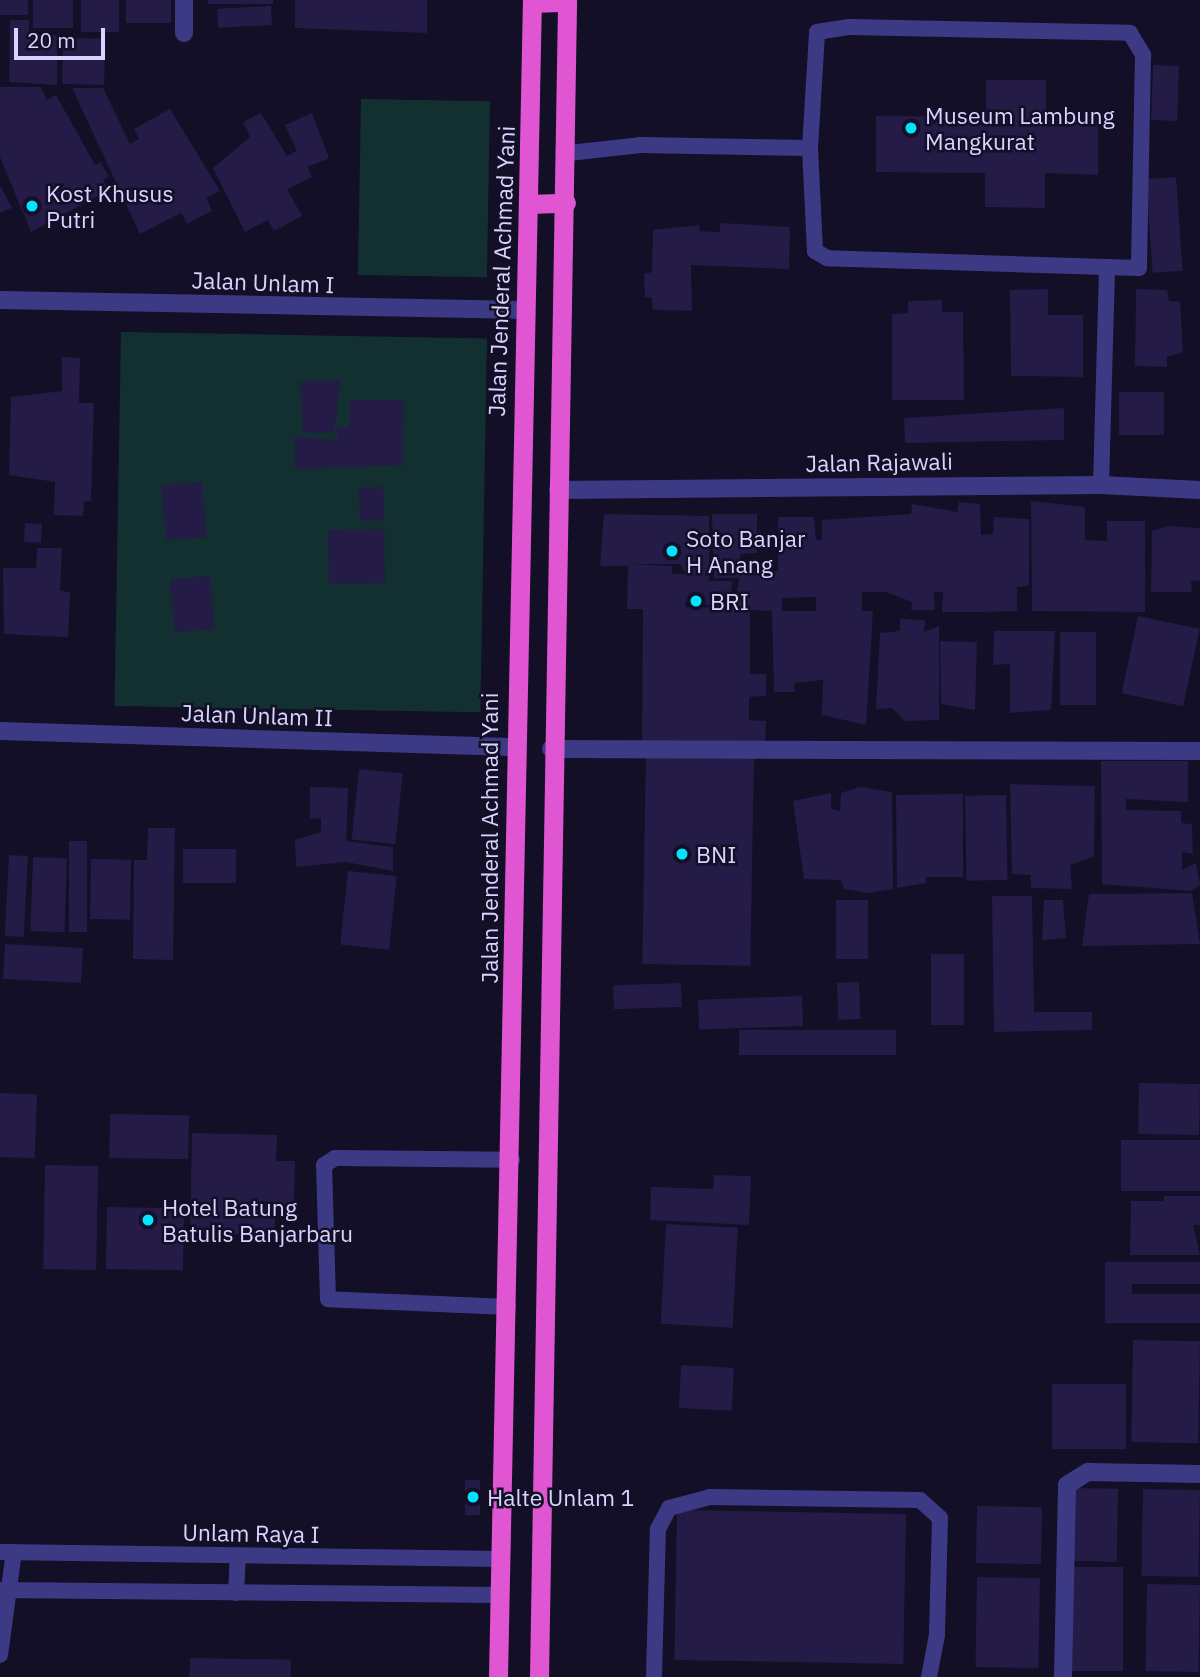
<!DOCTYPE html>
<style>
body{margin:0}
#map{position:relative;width:1200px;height:1677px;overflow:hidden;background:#130f26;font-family:"IBM Plex Sans",sans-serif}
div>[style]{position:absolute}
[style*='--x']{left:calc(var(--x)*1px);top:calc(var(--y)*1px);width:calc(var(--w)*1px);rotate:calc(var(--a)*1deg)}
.green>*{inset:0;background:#12302f;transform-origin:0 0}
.building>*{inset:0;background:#241b47;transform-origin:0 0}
.service>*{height:16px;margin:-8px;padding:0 8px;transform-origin:8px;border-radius:8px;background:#3d3a85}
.minor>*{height:18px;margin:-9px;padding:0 9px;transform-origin:9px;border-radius:9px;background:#3d3a85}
.trunk>*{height:19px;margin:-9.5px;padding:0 9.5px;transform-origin:9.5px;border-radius:9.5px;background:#e055d1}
.dots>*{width:19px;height:19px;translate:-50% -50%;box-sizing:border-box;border:4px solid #130f26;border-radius:50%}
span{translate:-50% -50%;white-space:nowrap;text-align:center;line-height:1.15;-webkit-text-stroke:5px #130f26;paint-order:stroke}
.poi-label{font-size:23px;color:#d9d4ff}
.left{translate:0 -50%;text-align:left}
.street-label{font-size:23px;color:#d9d4ff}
.scale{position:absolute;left:14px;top:28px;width:91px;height:32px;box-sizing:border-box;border:4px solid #d9d4ff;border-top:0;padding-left:9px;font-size:21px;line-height:24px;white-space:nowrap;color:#d9d4ff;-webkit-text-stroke:5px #130f26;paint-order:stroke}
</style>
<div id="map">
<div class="green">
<div style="left:361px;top:99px;width:129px;height:176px;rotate:1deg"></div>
<div style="left:121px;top:332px;width:366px;height:374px;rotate:1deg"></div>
</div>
<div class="building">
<div style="left:0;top:0;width:28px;height:15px"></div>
<div style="left:33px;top:0;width:40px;height:28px"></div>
<div style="left:81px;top:0;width:38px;height:32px"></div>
<div style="left:126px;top:0;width:45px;height:23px"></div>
<div style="left:208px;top:0;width:65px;height:4px"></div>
<div style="clip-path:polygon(295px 0,427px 0,427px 33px,295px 28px)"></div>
<div style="left:271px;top:6px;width:19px;height:54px;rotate:87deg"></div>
<div style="clip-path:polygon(10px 20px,29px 20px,29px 35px,57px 35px,57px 85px,9px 82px)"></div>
<div style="left:63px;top:38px;width:42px;height:46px;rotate:1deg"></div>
<div style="left:1179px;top:66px;width:55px;height:26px;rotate:92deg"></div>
<div style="clip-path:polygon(986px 80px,1046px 80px,1046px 117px,1098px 115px,1098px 175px,1045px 173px,1045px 208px,985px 207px,985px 173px,876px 172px,876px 116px,986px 117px)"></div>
<div style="clip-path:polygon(0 87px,41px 87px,47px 100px,56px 95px,95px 165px,101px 162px,109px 177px,103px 180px,109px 190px,31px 232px,0 157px)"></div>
<div style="clip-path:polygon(72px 88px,103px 88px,130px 144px,139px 139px,134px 129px,170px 109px,220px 191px,206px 198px,212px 211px,187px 224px,181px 213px,140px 234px)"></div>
<div style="clip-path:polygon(261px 113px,287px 156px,297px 151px,285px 125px,312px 113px,329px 158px,308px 167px,312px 177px,287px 189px,302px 216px,274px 231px,268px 220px,245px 232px,213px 168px,250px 137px,243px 122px)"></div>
<div style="left:1176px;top:177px;width:94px;height:30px;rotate:86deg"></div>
<div style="clip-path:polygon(0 185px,12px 208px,0 213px)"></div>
<div style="clip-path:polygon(720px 223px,790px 227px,789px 269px,691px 265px,692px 311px,653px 310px,652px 298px,645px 297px,644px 274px,652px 272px,653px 230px,700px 225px,699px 231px,720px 232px)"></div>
<div style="clip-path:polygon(1048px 289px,1048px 315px,1083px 315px,1083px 377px,1011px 376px,1010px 290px)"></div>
<div style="clip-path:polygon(1136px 289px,1167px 290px,1169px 301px,1180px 302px,1183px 352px,1167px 357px,1167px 367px,1135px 366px)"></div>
<div style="clip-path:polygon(942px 300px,942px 312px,963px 312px,964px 400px,892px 400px,892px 314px,908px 313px,908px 301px)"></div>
<div style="clip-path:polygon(62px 357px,80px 358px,79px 403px,94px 403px,91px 501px,84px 501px,83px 516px,54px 515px,55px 482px,9px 475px,11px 397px,62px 391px)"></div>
<div style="clip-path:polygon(341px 380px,334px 432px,303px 433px,300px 382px)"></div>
<div style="left:1119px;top:392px;width:45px;height:43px"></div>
<div style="clip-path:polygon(350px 400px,404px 400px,403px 465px,295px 469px,295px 436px,337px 441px,337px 427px,349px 427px)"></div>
<div style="clip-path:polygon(1064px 408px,1064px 440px,905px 443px,904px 418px)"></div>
<div style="left:202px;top:482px;width:55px;height:41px;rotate:85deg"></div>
<div style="left:383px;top:487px;width:33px;height:24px;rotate:88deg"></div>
<div style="clip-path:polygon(1031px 501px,1085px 507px,1085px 540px,1107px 541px,1107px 521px,1145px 521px,1145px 612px,1032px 611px)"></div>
<div style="clip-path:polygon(evenodd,959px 502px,980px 504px,981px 535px,993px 534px,994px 517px,1029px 519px,1029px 586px,1017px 587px,1017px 611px,983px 612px,942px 612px,943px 592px,934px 592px,935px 610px,911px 610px,912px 602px,886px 592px,862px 592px,862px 611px,873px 611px,866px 725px,822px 715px,823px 680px,794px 683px,795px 692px,774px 692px,772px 611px,750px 610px,750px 674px,766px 674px,766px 696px,749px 697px,749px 720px,766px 721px,765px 744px,642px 742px,643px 609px,627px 609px,628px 566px,600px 566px,604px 514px,709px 516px,709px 581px,732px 581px,731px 608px,686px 602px,685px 607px,735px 608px,739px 578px,714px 578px,712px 514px,757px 514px,757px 553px,740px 554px,740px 573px,778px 571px,778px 517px,814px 517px,816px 540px,822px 540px,822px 520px,911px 514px,912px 504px,957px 512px,959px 502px,628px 564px,680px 564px,686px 574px,672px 574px,672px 566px,628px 564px,959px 502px,816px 597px,816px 611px,782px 611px,782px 598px,816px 597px)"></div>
<div style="left:25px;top:523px;width:17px;height:19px;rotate:3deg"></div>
<div style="clip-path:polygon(1168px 526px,1200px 528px,1200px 580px,1191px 581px,1192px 592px,1151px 592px,1152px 531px)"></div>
<div style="left:384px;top:529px;width:54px;height:56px;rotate:89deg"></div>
<div style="clip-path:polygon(37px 548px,62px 548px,60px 591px,70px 592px,68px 637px,4px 634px,3px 568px,36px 568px)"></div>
<div style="left:210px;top:576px;width:53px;height:40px;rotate:85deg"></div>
<div style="left:1138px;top:616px;width:63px;height:79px;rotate:12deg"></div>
<div style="clip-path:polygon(900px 619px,925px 620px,924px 632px,939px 626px,939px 720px,905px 721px,892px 708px,876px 709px,880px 633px,900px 631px)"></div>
<div style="clip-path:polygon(994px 631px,1055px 631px,1051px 710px,1010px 713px,1010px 664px,993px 665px)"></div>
<div style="left:1060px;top:632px;width:36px;height:73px"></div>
<div style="clip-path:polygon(940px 641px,977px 642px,975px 710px,941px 704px)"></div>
<div style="left:646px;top:753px;width:108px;height:211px;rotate:1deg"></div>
<div style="clip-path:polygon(1101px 761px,1188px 761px,1188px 802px,1126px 799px,1126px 810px,1181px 811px,1181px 823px,1192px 824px,1193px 854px,1182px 852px,1182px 870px,1196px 863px,1200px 885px,1191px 891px,1102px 884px)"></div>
<div style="left:359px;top:769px;width:44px;height:71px;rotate:6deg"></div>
<div style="clip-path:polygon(1010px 784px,1095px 786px,1094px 856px,1070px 865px,1072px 889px,1031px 888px,1031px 875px,1012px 874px)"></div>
<div style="clip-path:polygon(310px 787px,348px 788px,346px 848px,346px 841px,393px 847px,393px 871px,346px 862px,296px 867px,295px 840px,321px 832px,321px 818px,310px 819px)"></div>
<div style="clip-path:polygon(860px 787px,892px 792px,893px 889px,868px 893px,844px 889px,841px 880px,804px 879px,793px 801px,831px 793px,831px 809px,840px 811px,841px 793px)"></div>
<div style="clip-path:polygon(963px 794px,963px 877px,926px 877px,926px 883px,897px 888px,896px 795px)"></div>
<div style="left:1006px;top:795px;width:85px;height:41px;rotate:89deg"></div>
<div style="clip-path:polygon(148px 828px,175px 828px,173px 960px,133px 959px,134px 860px,147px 860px)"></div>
<div style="left:69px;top:841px;width:18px;height:91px"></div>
<div style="left:183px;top:849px;width:53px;height:34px"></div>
<div style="left:9px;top:855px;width:19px;height:81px;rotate:3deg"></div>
<div style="left:33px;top:857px;width:34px;height:74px;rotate:2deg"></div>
<div style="left:91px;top:859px;width:40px;height:60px;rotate:1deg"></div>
<div style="left:348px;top:871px;width:49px;height:74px;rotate:6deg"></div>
<div style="clip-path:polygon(1192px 893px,1200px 944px,1082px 946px,1089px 894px)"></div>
<div style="clip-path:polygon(992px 896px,1032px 896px,1034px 1012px,1092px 1012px,1092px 1030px,994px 1032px)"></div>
<div style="left:836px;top:900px;width:32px;height:59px"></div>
<div style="clip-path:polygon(1044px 900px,1063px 900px,1066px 938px,1042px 940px)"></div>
<div style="left:5px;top:944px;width:78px;height:35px;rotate:3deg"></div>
<div style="left:931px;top:954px;width:33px;height:71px"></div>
<div style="left:859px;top:982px;width:37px;height:22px;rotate:88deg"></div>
<div style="left:681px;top:983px;width:24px;height:68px;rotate:88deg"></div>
<div style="left:802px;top:996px;width:30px;height:104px;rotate:88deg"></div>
<div style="left:739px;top:1030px;width:157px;height:25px"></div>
<div style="left:1139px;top:1083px;width:61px;height:51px;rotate:1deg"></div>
<div style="left:0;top:1093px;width:37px;height:64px;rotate:2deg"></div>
<div style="left:110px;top:1114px;width:79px;height:44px;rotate:1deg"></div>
<div style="clip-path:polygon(192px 1133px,277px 1135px,276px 1161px,295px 1161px,294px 1206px,275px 1205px,275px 1235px,190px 1233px)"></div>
<div style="left:1121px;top:1140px;width:79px;height:51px"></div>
<div style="left:45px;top:1165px;width:53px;height:104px;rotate:1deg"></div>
<div style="clip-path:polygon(714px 1175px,751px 1176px,749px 1225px,650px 1220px,651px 1187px,713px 1189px)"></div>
<div style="clip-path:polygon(1164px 1196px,1200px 1196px,1200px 1225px,1193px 1225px,1200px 1255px,1130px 1255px,1131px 1201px,1164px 1201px)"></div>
<div style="left:107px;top:1207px;width:77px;height:62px;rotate:1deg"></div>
<div style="left:666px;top:1224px;width:72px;height:100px;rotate:3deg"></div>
<div style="clip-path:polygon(1105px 1262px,1200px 1262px,1200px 1284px,1132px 1284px,1132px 1294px,1200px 1294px,1200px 1323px,1105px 1323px)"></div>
<div style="left:1133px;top:1340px;width:67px;height:102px;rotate:1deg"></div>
<div style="left:681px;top:1365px;width:53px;height:43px;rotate:3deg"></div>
<div style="left:1126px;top:1384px;width:65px;height:74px;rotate:90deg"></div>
<div style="left:465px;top:1480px;width:15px;height:35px"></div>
<div style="left:1073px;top:1488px;width:45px;height:73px;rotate:1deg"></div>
<div style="left:1143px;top:1489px;width:57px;height:87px;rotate:1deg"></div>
<div style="left:977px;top:1506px;width:65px;height:57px;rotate:1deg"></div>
<div style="left:677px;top:1510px;width:229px;height:150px;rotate:1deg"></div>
<div style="left:1066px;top:1567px;width:57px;height:104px"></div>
<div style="left:977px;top:1577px;width:63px;height:90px;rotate:1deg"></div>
<div style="left:1147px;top:1584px;width:53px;height:87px;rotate:1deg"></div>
<div style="left:190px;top:1658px;width:101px;height:19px;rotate:1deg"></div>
</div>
<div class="service">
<div style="--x:850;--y:27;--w:280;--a:1.2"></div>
<div style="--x:1130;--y:33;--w:26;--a:59"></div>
<div style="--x:1143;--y:55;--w:213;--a:91.1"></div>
<div style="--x:1139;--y:268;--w:312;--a:-178.2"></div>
<div style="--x:827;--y:258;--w:14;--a:-150"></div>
<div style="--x:815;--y:251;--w:103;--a:-92.8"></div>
<div style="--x:810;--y:148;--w:116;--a:-86.5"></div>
<div style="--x:817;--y:32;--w:33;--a:-9"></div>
<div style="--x:569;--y:153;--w:71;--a:-6.4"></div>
<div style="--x:640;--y:145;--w:170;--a:1"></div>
<div style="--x:1101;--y:485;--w:216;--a:-88.4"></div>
<div style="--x:508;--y:1307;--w:180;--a:-177.5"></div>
<div style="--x:328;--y:1299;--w:134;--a:-91.7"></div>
<div style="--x:324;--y:1165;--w:13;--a:-32"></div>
<div style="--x:335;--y:1158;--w:177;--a:0.6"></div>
<div style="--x:0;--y:1552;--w:501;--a:0.8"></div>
<div style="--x:0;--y:1590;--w:500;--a:0.57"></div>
<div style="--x:236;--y:1593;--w:37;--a:-87"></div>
<div style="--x:0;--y:1655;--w:104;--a:-82.3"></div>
<div style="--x:654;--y:1677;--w:148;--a:-88.5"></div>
<div style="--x:658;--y:1529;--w:24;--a:-62"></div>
<div style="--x:669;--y:1508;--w:42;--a:-15"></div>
<div style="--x:710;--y:1497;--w:210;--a:0.8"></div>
<div style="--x:920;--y:1500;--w:27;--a:42"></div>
<div style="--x:940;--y:1518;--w:117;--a:91.5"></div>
<div style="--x:937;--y:1635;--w:43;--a:100.8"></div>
</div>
<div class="minor">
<div style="--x:184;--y:0;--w:33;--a:90"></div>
<div style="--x:0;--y:300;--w:525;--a:1.09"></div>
<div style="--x:558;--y:490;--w:543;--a:-0.53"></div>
<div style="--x:1101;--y:485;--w:99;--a:2.9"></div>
<div style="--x:0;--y:731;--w:513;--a:1.79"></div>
<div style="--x:551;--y:749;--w:649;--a:0.18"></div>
<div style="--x:1063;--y:1677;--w:192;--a:-88.8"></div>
<div style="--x:1067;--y:1485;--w:25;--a:-32"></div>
<div style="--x:1088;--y:1472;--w:112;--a:1"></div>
</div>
<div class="trunk">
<div style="--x:532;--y:3;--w:35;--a:-2"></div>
<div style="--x:528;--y:204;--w:38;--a:-2"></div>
<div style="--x:498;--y:1677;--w:1677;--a:-88.84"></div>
<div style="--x:539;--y:1677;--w:1677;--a:-89.04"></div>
</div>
<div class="dots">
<div style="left:911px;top:128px;background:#00e5ff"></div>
<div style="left:32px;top:206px;background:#00e5ff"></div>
<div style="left:672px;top:551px;background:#00e5ff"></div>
<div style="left:696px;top:601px;background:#00e5ff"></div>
<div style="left:682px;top:854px;background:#00e5ff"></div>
<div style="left:148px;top:1220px;background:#00e5ff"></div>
<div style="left:473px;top:1497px;background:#00e5ff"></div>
</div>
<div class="poi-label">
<span class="left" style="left:925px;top:128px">Museum Lambung<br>Mangkurat</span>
<span class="left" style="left:46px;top:206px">Kost Khusus<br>Putri</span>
<span class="left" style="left:686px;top:551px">Soto Banjar<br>H Anang</span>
<span class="left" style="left:710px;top:601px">BRI</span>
<span class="left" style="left:696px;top:854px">BNI</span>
<span class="left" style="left:162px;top:1220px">Hotel Batung<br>Batulis Banjarbaru</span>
<span class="left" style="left:487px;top:1497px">Halte Unlam 1</span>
</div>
<div class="street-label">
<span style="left:501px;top:271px;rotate:-88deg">Jalan Jenderal Achmad Yani</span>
<span style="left:263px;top:282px;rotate:2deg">Jalan Unlam I</span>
<span style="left:879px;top:462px;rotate:-1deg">Jalan Rajawali</span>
<span style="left:257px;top:715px;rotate:2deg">Jalan Unlam II</span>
<span style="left:489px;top:838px;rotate:-90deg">Jalan Jenderal Achmad Yani</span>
<span style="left:251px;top:1533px;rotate:1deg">Unlam Raya I</span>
</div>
<div class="scale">20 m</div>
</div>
